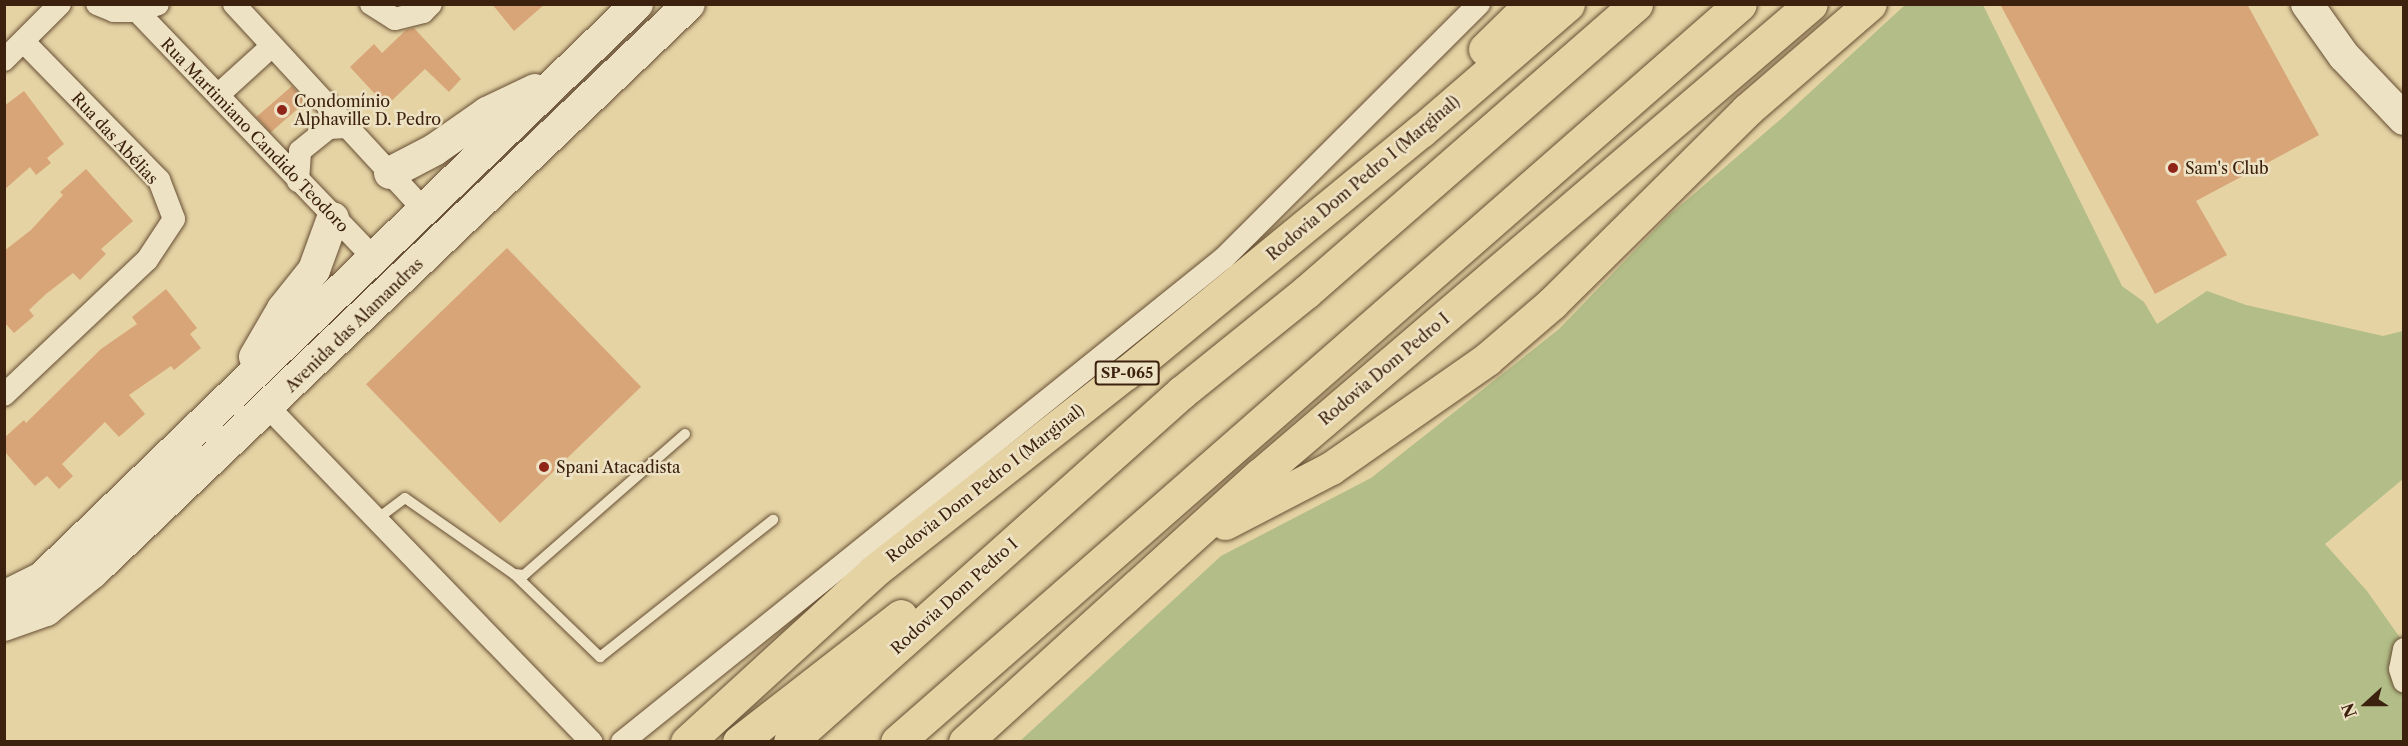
<!DOCTYPE html>
<meta charset="utf-8">
<style>
body{margin:0}
#map{position:relative;width:2408px;height:746px;overflow:hidden;background:#e5d3a4;font-family:"Libre Caslon Text",serif}
div>[style]{position:absolute}
[style*='--x']{left:calc(var(--x)*1px);top:calc(var(--y)*1px);width:calc(var(--w)*1px);rotate:calc(var(--a)*1deg)}
.green>*{inset:0;background:#b2bd87}
.building>*{inset:0;background:#d8a578;transform-origin:0 0}
.roads{filter:drop-shadow(0 0 2px #664e34) drop-shadow(0 0 2px #664e34)}
.lane>*{height:10px;margin:-5px;padding:0 5px;transform-origin:5px;border-radius:5px;background:#eee2c4}
.street>*{height:22px;margin:-11px;padding:0 11px;transform-origin:11px;border-radius:11px;background:#eee2c4}
.secondary>*{height:32px;margin:-16px;padding:0 16px;transform-origin:16px;border-radius:16px;background:#eee2c4}
.highway>*{height:33px;margin:-16.5px;padding:0 16.5px;transform-origin:16.5px;border-radius:16.5px;background:#e5d3a4}
.dots>*{width:16px;height:16px;translate:-50% -50%;box-sizing:border-box;border:3px solid #eee2c4;border-radius:50%}
span{translate:-50% -50%;white-space:nowrap;text-align:center;line-height:1.15;-webkit-text-stroke:5px #eee2c4;paint-order:stroke}
.shield-label span{padding:2px 4px;background:#eee2c4;border:2px solid;border-radius:4px;-webkit-text-stroke-width:0}
.shield-label{font-size:15px;color:#3c210f;font-weight:700}
.poi-label{font-size:16px;color:#3c210f}
.left{translate:0 -50%;text-align:left}
.street-label{font-size:16px;color:#3c210f}
.frame{position:absolute;inset:0;border:6px solid #3c210f;pointer-events:none}
.north{position:absolute;left:2336px;top:674px;width:60px;height:60px;-webkit-text-stroke:4px #eee2c4;paint-order:stroke;rotate:249deg;font-size:16px;font-weight:700;line-height:24px;text-align:center;color:#3c210f}
.north::after{content:'';display:block;margin:auto;width:21px;height:27px;background:#3c210f;clip-path:polygon(50% 0,100% 100%,50% 72%,0 100%)}
</style>
<div id="map">
<div class="green">
<div style="clip-path:polygon(1905px 5px,1983px 5px,2122px 286px,2144px 302px,2157px 324px,2207px 291px,2246px 305px,2383px 336px,2403px 331px,2403px 479px,2325px 544px,2367px 591px,2403px 642px,2403px 741px,1019px 742px,1221px 556px,1371px 478px,1559px 329px,1667px 217px,1781px 119px)"></div>
</div>
<div class="building">
<div style="clip-path:polygon(492px 4px,545px 4px,514px 31px)"></div>
<div style="clip-path:polygon(2000px 4px,2247px 4px,2319px 135px,2196px 201px,2227px 255px,2155px 294px)"></div>
<div style="clip-path:polygon(414px 28px,461px 79px,449px 92px,425px 69px,386px 106px,350px 67px,374px 44px,382px 53px,406px 30px)"></div>
<div style="left:292px;top:86px;width:21px;height:47px;rotate:49deg"></div>
<div style="clip-path:polygon(24px 91px,64px 144px,47px 158px,51px 163px,36px 175px,30px 167px,4px 190px,4px 106px)"></div>
<div style="clip-path:polygon(86px 169px,133px 221px,101px 249px,106px 254px,80px 280px,73px 273px,46px 294px,29px 310px,34px 316px,14px 333px,4px 322px,4px 251px,31px 230px,63px 195px,60px 192px)"></div>
<div style="left:507px;top:248px;width:193px;height:196px;rotate:46deg"></div>
<div style="clip-path:polygon(166px 289px,197px 328px,190px 334px,201px 348px,174px 370px,171px 366px,129px 395px,145px 414px,119px 437px,105px 422px,62px 464px,73px 476px,59px 489px,47px 476px,35px 486px,4px 451px,4px 438px,24px 420px,26px 423px,101px 349px,137px 324px,132px 317px)"></div>
</div>
<div class="roads">
<div class="lane">
<div style="--x:377;--y:519;--w:35;--a:-37"></div>
<div style="--x:405;--y:498;--w:133;--a:34.9"></div>
<div style="--x:514;--y:574;--w:120;--a:44"></div>
<div style="--x:600;--y:657;--w:221;--a:-38.4"></div>
<div style="--x:514;--y:574;--w:10;--a:6"></div>
<div style="--x:524;--y:575;--w:214;--a:-41.2"></div>
</div>
<div class="street">
<div style="--x:97;--y:4;--w:18;--a:22"></div>
<div style="--x:114;--y:11;--w:23;--a:0"></div>
<div style="--x:137;--y:11;--w:22;--a:-18"></div>
<div style="--x:234;--y:4;--w:279;--a:47.3"></div>
<div style="--x:371;--y:4;--w:28;--a:32"></div>
<div style="--x:395;--y:19;--w:29;--a:-14"></div>
<div style="--x:423;--y:12;--w:11;--a:-45"></div>
<div style="--x:137;--y:11;--w:342;--a:46.2"></div>
<div style="--x:4;--y:60;--w:79;--a:-45"></div>
<div style="--x:218;--y:95;--w:73;--a:-42.2"></div>
<div style="--x:298;--y:181;--w:30;--a:-86"></div>
<div style="--x:300;--y:151;--w:36;--a:-39"></div>
<div style="--x:328;--y:128;--w:19;--a:-3"></div>
<div style="--x:4;--y:395;--w:197;--a:-43.4"></div>
<div style="--x:147;--y:260;--w:49;--a:-56.6"></div>
<div style="--x:174;--y:219;--w:42;--a:-111"></div>
<div style="--x:159;--y:180;--w:192;--a:-134.4"></div>
<div style="--x:268;--y:407;--w:466;--a:46"></div>
<div style="--x:2404;--y:649;--w:20;--a:101"></div>
<div style="--x:2400;--y:669;--w:13;--a:72"></div>
<div style="--x:622;--y:742;--w:772;--a:-38.8"></div>
<div style="--x:1224;--y:258;--w:360;--a:-44.9"></div>
</div>
<div class="secondary">
<div style="--x:2307;--y:4;--w:64;--a:54.6"></div>
<div style="--x:2344;--y:56;--w:87;--a:46.4"></div>
<div style="--x:390;--y:173;--w:50;--a:-27.6"></div>
<div style="--x:434;--y:150;--w:65;--a:-34.9"></div>
<div style="--x:487;--y:113;--w:53;--a:-25.6"></div>
<div style="--x:255;--y:357;--w:56;--a:-59.7"></div>
<div style="--x:283;--y:309;--w:50;--a:-51.5"></div>
<div style="--x:314;--y:270;--w:55;--a:-69.9"></div>
<div style="--x:4;--y:597;--w:42;--a:-26.6"></div>
<div style="--x:42;--y:578;--w:827;--a:-43.97"></div>
<div style="--x:4;--y:625;--w:45;--a:-19.7"></div>
<div style="--x:46;--y:610;--w:60;--a:-39"></div>
<div style="--x:93;--y:572;--w:823;--a:-43.62"></div>
</div>
<div class="highway">
<div style="--x:1485;--y:49;--w:64;--a:-44.4"></div>
<div style="--x:1225;--y:523;--w:119;--a:-27.4"></div>
<div style="--x:1331;--y:468;--w:190;--a:-34.9"></div>
<div style="--x:1487;--y:359;--w:86;--a:-40.7"></div>
<div style="--x:1552;--y:303;--w:274;--a:-44.7"></div>
<div style="--x:1747;--y:110;--w:162;--a:-40.8"></div>
<div style="--x:687;--y:742;--w:253;--a:-42.4"></div>
<div style="--x:874;--y:571;--w:320;--a:-38.2"></div>
<div style="--x:1126;--y:373;--w:382;--a:-39.4"></div>
<div style="--x:1421;--y:131;--w:194;--a:-40.8"></div>
<div style="--x:739;--y:742;--w:205;--a:-37.9"></div>
<div style="--x:790;--y:742;--w:526;--a:-41.76"></div>
<div style="--x:1182;--y:392;--w:159;--a:-38.9"></div>
<div style="--x:1306;--y:292;--w:438;--a:-41.1"></div>
<div style="--x:897;--y:742;--w:1120;--a:-41.2"></div>
<div style="--x:965;--y:742;--w:399;--a:-42.2"></div>
<div style="--x:1261;--y:474;--w:723;--a:-40.52"></div>
</div>
</div>
<div class="dots">
<div style="left:282px;top:110px;background:#8f2418"></div>
<div style="left:2173px;top:168px;background:#8f2418"></div>
<div style="left:544px;top:467px;background:#8f2418"></div>
</div>
<div class="shield-label">
<span style="left:1127px;top:373px">SP-065</span>
</div>
<div class="poi-label">
<span class="left" style="left:294px;top:110px">Condomínio<br>Alphaville D. Pedro</span>
<span class="left" style="left:2185px;top:168px">Sam's Club</span>
<span class="left" style="left:556px;top:467px">Spani Atacadista</span>
</div>
<div class="street-label">
<span style="left:255px;top:135px;rotate:46deg">Rua Martimiano Candido Teodoro</span>
<span style="left:115px;top:138px;rotate:47deg">Rua das Abélias</span>
<span style="left:1363px;top:178px;rotate:-40deg">Rodovia Dom Pedro I (Marginal)</span>
<span style="left:354px;top:325px;rotate:-44deg">Avenida das Alamandras</span>
<span style="left:1384px;top:369px;rotate:-40deg">Rodovia Dom Pedro I</span>
<span style="left:985px;top:483px;rotate:-38deg">Rodovia Dom Pedro I (Marginal)</span>
<span style="left:954px;top:596px;rotate:-42deg">Rodovia Dom Pedro I</span>
</div>
<div class="frame"></div>
<div class="north">N</div>
</div>
